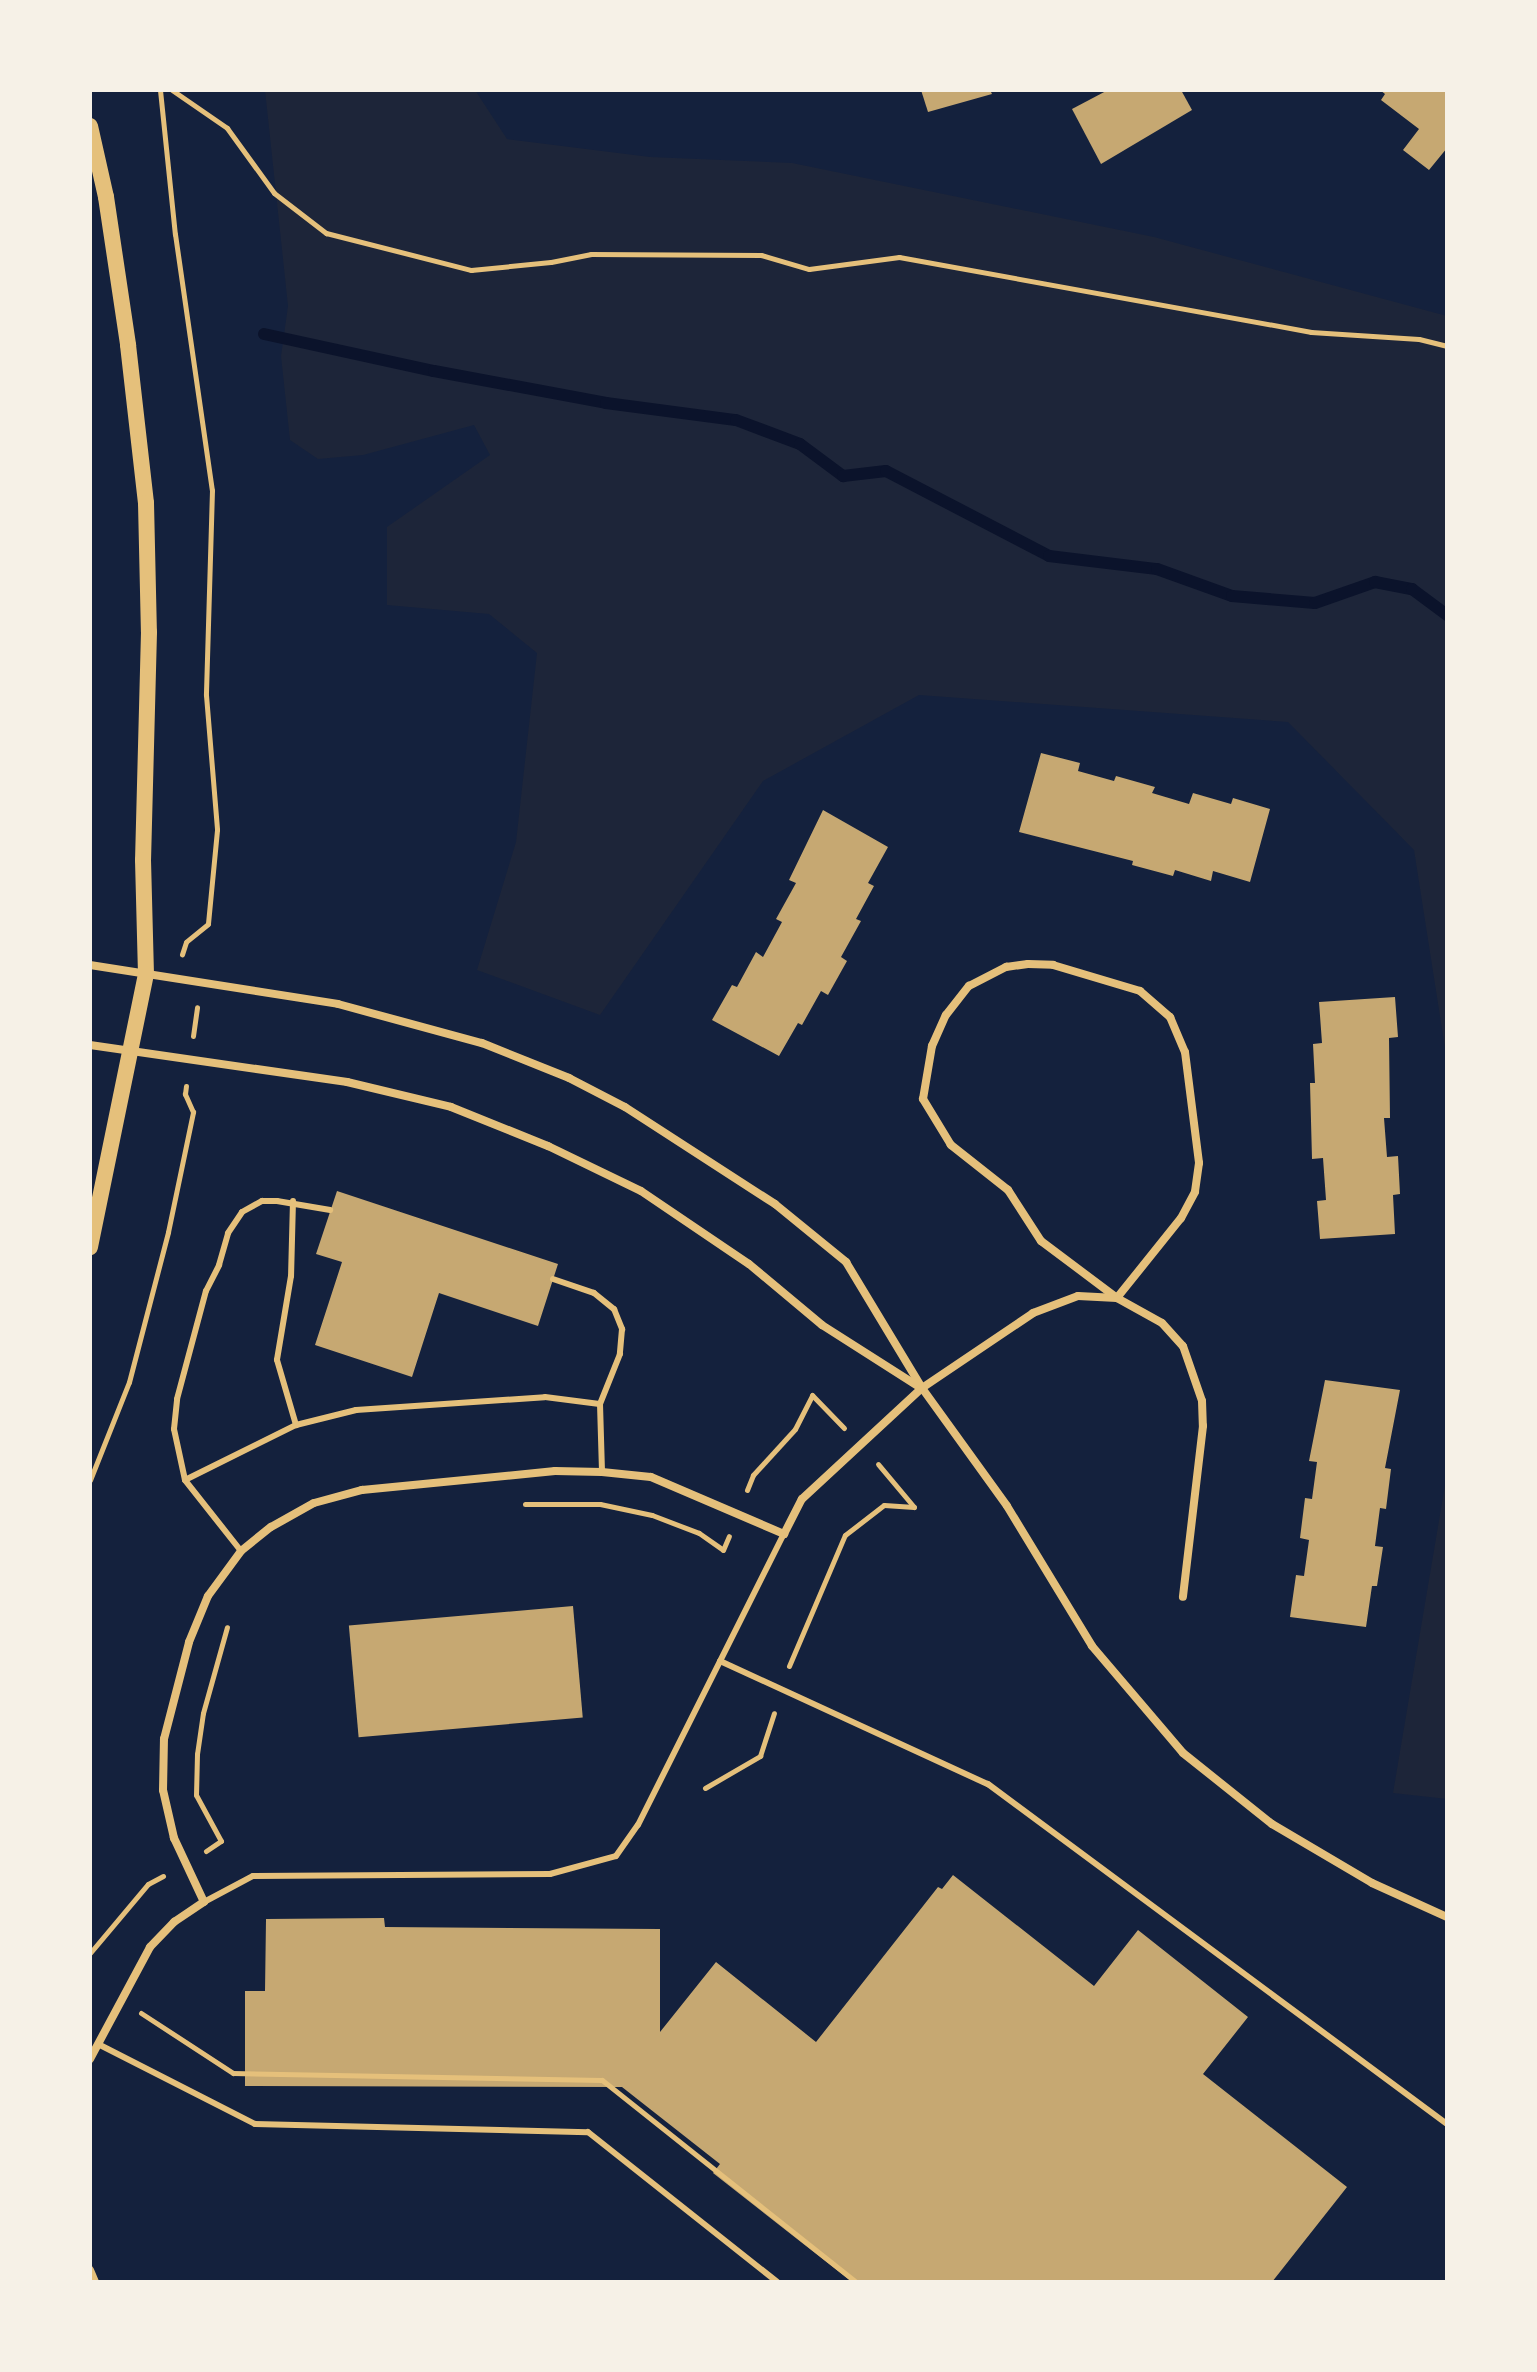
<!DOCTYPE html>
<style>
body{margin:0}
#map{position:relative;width:1537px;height:2372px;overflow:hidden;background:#14213d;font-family:Literata,serif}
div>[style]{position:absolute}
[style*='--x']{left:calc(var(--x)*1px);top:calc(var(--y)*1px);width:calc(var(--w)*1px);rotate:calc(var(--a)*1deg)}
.green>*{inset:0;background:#1d2539}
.stream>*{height:12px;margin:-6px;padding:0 6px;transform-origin:6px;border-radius:6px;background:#0b132b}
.building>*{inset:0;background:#c6a872;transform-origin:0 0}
.path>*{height:5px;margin:-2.5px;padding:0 2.5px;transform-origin:2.5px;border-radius:2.5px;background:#e5c07b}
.service>*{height:6px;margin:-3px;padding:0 3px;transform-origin:3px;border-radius:3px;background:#e5c07b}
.minor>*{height:8px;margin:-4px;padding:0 4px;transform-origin:4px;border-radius:4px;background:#e5c07b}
.secondary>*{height:16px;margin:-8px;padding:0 8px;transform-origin:8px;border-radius:8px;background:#e5c07b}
span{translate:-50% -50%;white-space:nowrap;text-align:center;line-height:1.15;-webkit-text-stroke:6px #f6f1e7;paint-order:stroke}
.frame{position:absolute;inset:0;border:92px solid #f6f1e7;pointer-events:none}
</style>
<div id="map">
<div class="green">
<div style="clip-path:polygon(265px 90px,475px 90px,507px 139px,650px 157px,792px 163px,1154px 237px,1447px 316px,1447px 1061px,1414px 850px,1288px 722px,919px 695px,763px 781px,600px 1015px,477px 970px,516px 842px,537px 653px,489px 614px,387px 605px,387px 527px,490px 455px,474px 425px,363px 455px,318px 459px,290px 440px,281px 356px,288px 306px)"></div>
<div style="clip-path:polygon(1447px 1443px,1447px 1799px,1393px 1793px,1445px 1485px)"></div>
</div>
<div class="stream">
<div style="--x:264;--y:334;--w:174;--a:12.3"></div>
<div style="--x:434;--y:371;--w:175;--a:10.5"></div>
<div style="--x:606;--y:403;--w:131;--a:7.5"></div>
<div style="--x:736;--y:420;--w:68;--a:20.6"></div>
<div style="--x:800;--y:444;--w:54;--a:36.7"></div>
<div style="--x:843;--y:476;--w:43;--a:-6.6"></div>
<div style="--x:886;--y:471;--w:184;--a:27.5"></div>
<div style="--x:1049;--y:556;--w:109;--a:6.9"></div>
<div style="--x:1157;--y:569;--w:80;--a:19.8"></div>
<div style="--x:1232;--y:596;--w:83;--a:4.8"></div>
<div style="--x:1315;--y:603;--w:64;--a:-19.3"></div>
<div style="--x:1375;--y:582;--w:38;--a:11"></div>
<div style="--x:1412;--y:589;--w:44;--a:36.6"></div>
</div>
<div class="building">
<div style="clip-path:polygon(921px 90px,990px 90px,992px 94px,928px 112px)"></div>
<div style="clip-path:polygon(1108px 90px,1181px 90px,1192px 110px,1101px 164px,1072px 109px)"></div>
<div style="clip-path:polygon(1380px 90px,1447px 90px,1447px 148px,1429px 170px,1403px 150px,1419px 129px,1381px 100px,1385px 94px)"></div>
<div style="clip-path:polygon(1041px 753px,1080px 763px,1078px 771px,1114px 781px,1116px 776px,1155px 787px,1152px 793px,1189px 804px,1193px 793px,1231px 804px,1233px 798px,1270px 809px,1250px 882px,1213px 871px,1211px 881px,1175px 870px,1173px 876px,1132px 865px,1133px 861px,1019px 832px)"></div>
<div style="clip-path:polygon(823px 810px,888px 847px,868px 883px,874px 886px,856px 919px,861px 921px,841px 957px,847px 961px,828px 995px,821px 991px,802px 1025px,798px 1023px,779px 1056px,712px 1020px,732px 985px,737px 987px,756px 952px,763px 957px,782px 922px,776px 919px,796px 883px,789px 880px)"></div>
<div style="clip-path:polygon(1395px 997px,1398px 1037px,1389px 1038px,1390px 1118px,1384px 1118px,1387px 1157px,1398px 1156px,1400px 1194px,1393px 1195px,1395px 1234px,1320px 1239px,1317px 1201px,1326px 1200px,1323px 1158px,1312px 1159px,1310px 1083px,1315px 1083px,1313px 1044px,1322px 1043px,1319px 1002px)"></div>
<div style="clip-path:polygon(337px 1191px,558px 1264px,538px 1326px,439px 1293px,412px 1377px,315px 1345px,342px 1262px,316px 1254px)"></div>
<div style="clip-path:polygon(1325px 1380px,1400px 1390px,1385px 1468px,1391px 1469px,1386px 1509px,1380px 1508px,1375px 1546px,1383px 1547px,1377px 1586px,1372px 1586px,1366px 1627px,1290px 1617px,1296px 1575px,1304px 1576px,1309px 1540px,1300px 1538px,1305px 1498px,1312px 1499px,1317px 1462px,1309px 1461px)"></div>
<div style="left:573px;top:1606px;width:112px;height:225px;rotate:85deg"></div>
<div style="clip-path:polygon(953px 1875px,1094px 1986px,1138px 1930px,1248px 2017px,1203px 2074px,1347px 2187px,1272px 2282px,852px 2282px,713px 2173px,720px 2164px,622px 2087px,245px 2086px,245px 1991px,265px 1991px,266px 1919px,384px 1918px,385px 1927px,660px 1929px,660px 2032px,716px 1962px,816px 2042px,938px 1887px,942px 1889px)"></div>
</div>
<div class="path">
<div style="--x:160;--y:90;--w:145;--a:84.1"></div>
<div style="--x:175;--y:234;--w:259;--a:81.8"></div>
<div style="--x:212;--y:490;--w:205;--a:91.7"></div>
<div style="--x:206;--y:695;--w:135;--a:85.3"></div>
<div style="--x:217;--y:830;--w:94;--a:95.5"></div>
<div style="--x:208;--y:924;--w:28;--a:141"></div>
<div style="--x:186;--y:942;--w:13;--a:108"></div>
<div style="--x:172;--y:90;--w:67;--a:34.6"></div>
<div style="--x:227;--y:128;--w:80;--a:54.1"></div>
<div style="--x:274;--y:193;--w:66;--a:37.6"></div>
<div style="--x:326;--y:233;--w:150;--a:14.3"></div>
<div style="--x:471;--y:270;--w:80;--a:-5.7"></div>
<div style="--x:551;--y:262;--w:41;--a:-11.3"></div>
<div style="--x:591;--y:254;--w:170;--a:0.3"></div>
<div style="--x:761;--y:255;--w:50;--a:16.3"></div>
<div style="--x:809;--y:269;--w:91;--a:-7.6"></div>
<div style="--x:899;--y:257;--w:419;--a:10.3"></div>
<div style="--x:1311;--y:332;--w:108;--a:3.7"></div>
<div style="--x:1419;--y:339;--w:29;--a:14"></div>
<div style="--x:193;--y:1036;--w:29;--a:-82"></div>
<div style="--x:90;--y:1480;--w:105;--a:-68.3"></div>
<div style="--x:129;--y:1382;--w:155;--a:-75.4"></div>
<div style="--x:168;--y:1232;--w:123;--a:-78.2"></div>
<div style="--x:193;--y:1112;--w:20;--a:-114"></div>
<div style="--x:185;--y:1094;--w:8;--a:-83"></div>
<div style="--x:747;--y:1490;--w:16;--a:-68"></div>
<div style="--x:753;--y:1475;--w:62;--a:-47.6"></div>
<div style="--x:795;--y:1429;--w:38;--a:-63"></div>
<div style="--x:812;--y:1395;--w:46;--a:45.9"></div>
<div style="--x:525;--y:1504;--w:75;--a:0"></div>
<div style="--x:600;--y:1504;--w:53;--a:11.9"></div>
<div style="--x:652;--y:1515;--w:50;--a:21"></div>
<div style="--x:699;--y:1533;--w:29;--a:35"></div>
<div style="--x:723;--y:1550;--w:15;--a:-67"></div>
<div style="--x:789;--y:1666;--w:142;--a:-66.9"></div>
<div style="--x:845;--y:1535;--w:49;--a:-37.6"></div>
<div style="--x:884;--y:1505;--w:30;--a:4"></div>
<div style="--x:914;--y:1507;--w:56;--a:-129.9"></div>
<div style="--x:705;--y:1788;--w:64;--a:-30.2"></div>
<div style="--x:760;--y:1756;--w:45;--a:-72"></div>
<div style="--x:206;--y:1851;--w:18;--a:-34"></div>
<div style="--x:221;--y:1841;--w:52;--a:-118.5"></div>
<div style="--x:196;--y:1795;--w:41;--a:-88.6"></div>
<div style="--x:197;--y:1754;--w:41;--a:-81.7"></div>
<div style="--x:203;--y:1713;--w:89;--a:-74.4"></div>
<div style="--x:90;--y:1953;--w:90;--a:-50"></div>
<div style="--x:148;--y:1884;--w:17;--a:-28"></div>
<div style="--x:141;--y:2013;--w:110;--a:33.1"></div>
<div style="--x:233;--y:2073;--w:369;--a:1.1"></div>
<div style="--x:602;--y:2080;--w:325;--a:38.5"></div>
</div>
<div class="service">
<div style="--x:293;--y:1201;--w:75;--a:91.5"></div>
<div style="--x:291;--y:1276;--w:85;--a:99.5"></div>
<div style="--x:277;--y:1360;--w:68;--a:73.7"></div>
<div style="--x:553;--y:1279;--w:43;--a:18.9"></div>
<div style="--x:594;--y:1293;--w:26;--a:39"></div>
<div style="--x:614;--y:1309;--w:22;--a:68"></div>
<div style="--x:622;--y:1329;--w:25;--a:95"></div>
<div style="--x:620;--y:1354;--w:54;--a:111.8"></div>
<div style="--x:600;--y:1404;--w:68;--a:88.3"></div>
<div style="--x:185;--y:1480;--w:124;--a:-26.4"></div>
<div style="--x:296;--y:1425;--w:62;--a:-14"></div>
<div style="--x:356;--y:1410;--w:189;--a:-3.9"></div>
<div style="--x:545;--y:1397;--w:55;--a:7.3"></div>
<div style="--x:241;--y:1551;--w:90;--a:-128.3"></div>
<div style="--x:185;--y:1480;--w:52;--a:-102.2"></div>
<div style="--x:174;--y:1429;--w:30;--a:-84"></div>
<div style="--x:177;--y:1399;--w:112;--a:-75"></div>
<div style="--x:206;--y:1291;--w:29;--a:-63"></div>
<div style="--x:219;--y:1265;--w:33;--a:-74"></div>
<div style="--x:228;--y:1233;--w:25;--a:-56"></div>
<div style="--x:242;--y:1212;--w:23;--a:-29"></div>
<div style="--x:262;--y:1201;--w:15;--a:0"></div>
<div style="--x:277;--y:1201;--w:54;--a:9.6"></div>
<div style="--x:720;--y:1661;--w:295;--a:24.7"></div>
<div style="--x:988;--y:1784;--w:571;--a:36.53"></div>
<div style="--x:204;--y:1902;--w:55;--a:-28"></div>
<div style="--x:253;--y:1876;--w:297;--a:-0.4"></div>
<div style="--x:550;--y:1874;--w:68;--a:-15.3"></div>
<div style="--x:616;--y:1856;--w:38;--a:-55"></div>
<div style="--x:638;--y:1825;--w:326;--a:-63.4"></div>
<div style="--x:98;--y:2044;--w:176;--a:27"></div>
<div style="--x:255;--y:2124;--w:333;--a:1.4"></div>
<div style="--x:588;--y:2132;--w:241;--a:38.4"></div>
</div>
<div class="minor">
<div style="--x:1028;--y:964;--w:25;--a:2"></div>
<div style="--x:1053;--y:965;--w:91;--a:16.6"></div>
<div style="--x:1140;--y:991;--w:40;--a:41"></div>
<div style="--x:1170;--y:1017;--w:38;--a:67"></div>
<div style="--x:1185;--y:1052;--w:112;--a:82.8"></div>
<div style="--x:1199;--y:1163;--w:29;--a:98"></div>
<div style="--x:1195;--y:1192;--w:30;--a:118"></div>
<div style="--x:1181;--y:1218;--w:102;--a:128.7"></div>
<div style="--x:1117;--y:1298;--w:95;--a:-143.1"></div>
<div style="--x:1041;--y:1241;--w:61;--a:-122.9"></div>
<div style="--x:1008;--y:1190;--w:73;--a:-141.7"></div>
<div style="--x:951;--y:1145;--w:54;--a:-121.3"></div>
<div style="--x:923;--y:1099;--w:54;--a:-80.4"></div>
<div style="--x:932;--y:1046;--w:34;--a:-66"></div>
<div style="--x:946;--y:1015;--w:37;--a:-52"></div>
<div style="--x:969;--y:986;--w:42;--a:-27.2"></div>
<div style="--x:1006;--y:967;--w:22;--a:-8"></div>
<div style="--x:90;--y:965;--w:251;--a:8.9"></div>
<div style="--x:338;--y:1004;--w:149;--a:15.2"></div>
<div style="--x:482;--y:1043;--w:94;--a:21.9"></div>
<div style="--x:569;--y:1078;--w:63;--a:27.4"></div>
<div style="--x:625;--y:1107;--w:179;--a:32.9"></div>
<div style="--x:775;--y:1204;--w:92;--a:39.2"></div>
<div style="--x:846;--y:1262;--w:147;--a:58.9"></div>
<div style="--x:922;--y:1388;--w:145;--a:54.2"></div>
<div style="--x:1007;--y:1506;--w:164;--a:58.7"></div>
<div style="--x:1092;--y:1646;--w:140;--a:49.6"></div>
<div style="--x:1183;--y:1753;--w:114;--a:38.6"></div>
<div style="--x:1272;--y:1824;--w:116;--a:30.5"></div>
<div style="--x:1372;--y:1883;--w:82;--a:24.4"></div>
<div style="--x:90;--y:1045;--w:260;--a:8.2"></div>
<div style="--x:347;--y:1082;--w:107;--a:13.5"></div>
<div style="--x:451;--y:1107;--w:105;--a:21.9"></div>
<div style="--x:548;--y:1146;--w:103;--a:25.8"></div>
<div style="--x:641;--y:1191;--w:130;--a:34.1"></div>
<div style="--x:749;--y:1264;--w:95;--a:39.9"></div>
<div style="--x:822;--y:1325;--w:117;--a:32.5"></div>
<div style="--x:90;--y:2059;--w:127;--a:-61.8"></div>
<div style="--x:150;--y:1947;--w:35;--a:-46"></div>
<div style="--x:174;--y:1922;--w:36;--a:-34"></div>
<div style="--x:204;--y:1902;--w:71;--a:-115.1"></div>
<div style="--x:174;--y:1838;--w:49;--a:-102.9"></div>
<div style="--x:163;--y:1790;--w:51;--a:-88.9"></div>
<div style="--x:164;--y:1739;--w:100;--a:-75.5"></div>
<div style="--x:189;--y:1642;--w:50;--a:-67.6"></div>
<div style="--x:208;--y:1596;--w:56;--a:-53.7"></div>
<div style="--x:241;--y:1551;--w:38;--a:-39"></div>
<div style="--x:271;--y:1527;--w:49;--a:-29.2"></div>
<div style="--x:314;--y:1503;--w:50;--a:-15.2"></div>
<div style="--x:362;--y:1490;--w:194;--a:-5.6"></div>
<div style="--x:555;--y:1471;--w:47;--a:1.2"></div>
<div style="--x:602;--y:1472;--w:49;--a:5.8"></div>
<div style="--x:651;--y:1477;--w:145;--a:23.2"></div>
<div style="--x:784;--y:1534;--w:39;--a:-63"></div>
<div style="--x:802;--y:1499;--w:163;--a:-42.8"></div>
<div style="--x:922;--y:1388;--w:134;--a:-34"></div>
<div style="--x:1033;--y:1313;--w:48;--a:-20.7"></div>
<div style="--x:1078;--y:1296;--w:39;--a:3"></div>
<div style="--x:1117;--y:1298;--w:51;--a:29.1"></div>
<div style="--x:1162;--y:1323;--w:31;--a:48"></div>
<div style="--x:1183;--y:1346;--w:58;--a:70.9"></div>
<div style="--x:1202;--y:1401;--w:25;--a:88"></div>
<div style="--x:1203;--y:1426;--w:172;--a:96.7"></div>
<div style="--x:90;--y:2270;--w:13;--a:67"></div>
</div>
<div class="secondary">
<div style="--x:90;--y:126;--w:73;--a:77.3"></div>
<div style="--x:106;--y:197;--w:150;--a:81.5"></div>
<div style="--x:128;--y:345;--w:159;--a:83.5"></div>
<div style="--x:146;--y:503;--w:129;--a:88.7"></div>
<div style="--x:149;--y:632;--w:228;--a:91.5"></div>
<div style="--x:143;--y:860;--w:114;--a:88.5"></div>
<div style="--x:146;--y:974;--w:279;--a:101.6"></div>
</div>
<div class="frame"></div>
</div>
